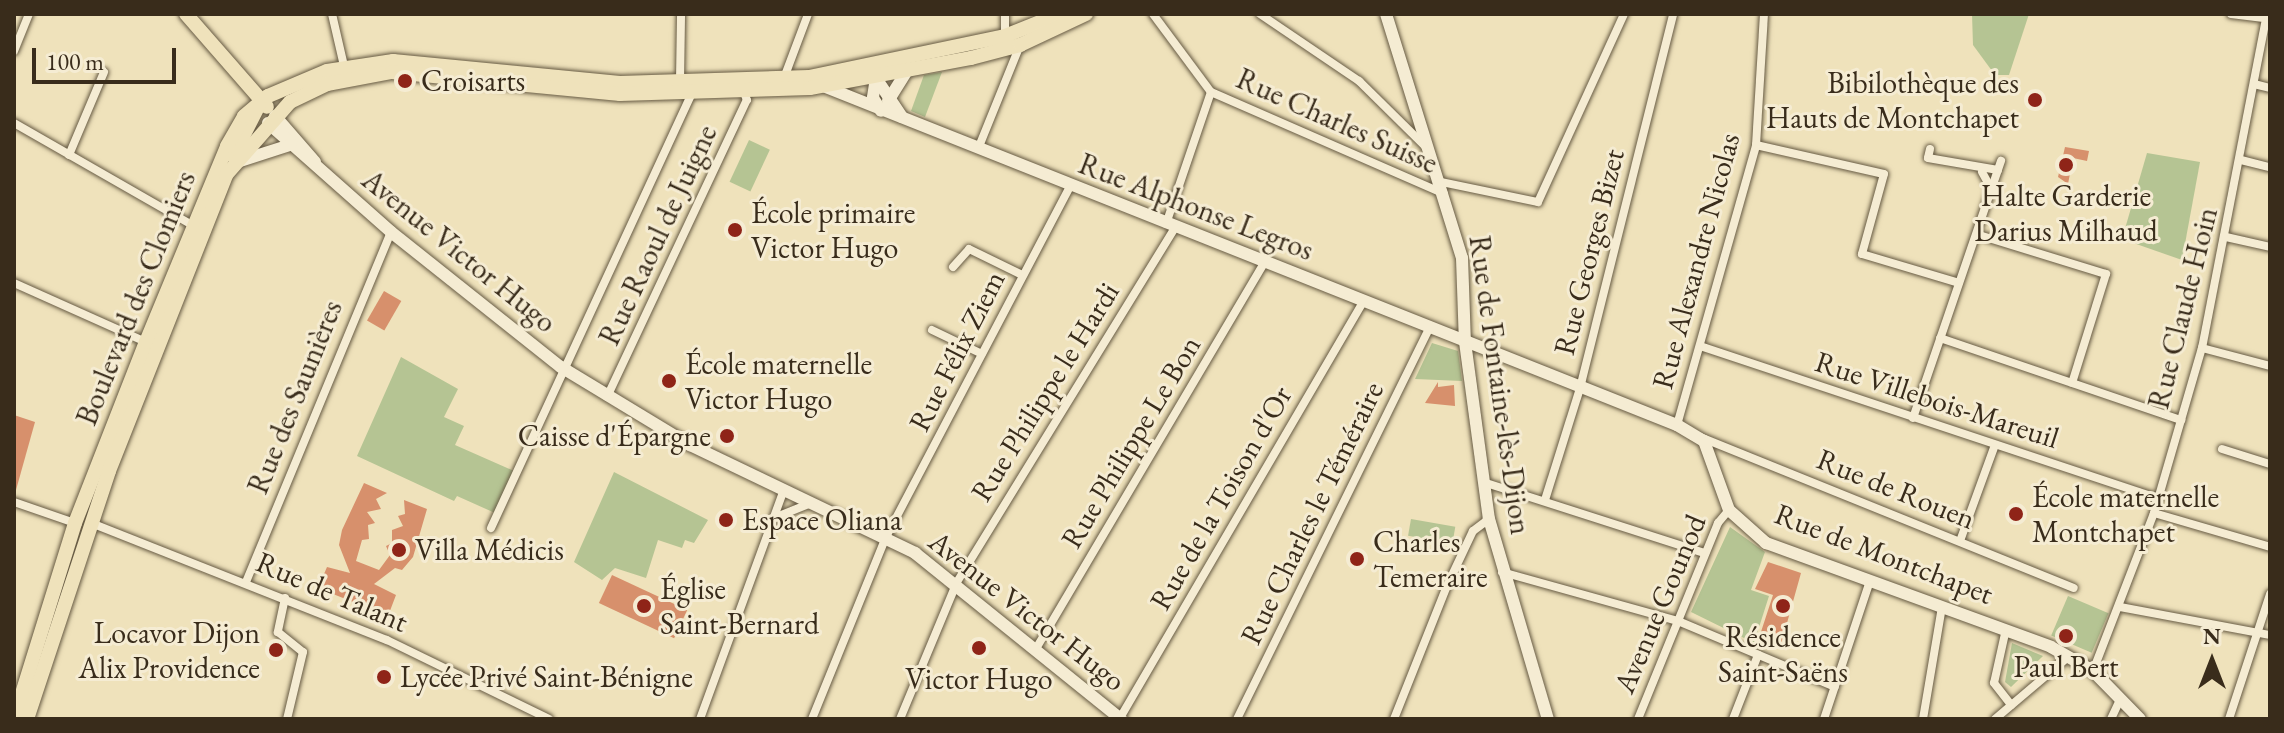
<!DOCTYPE html>
<meta charset="utf-8">
<style>
body{margin:0}
#map{position:relative;width:2284px;height:733px;overflow:hidden;background:#efe2bb;font-family:"EB Garamond",serif}
div>[style]{position:absolute}
[style*='--x']{left:calc(var(--x)*1px);top:calc(var(--y)*1px);width:calc(var(--w)*1px);rotate:calc(var(--a)*1deg)}
.green>*{inset:0;background:#b5c493;transform-origin:0 0}
.building>*{inset:0;background:#d7906c;transform-origin:0 0}
.roads{filter:drop-shadow(0 0 2px #665a43) drop-shadow(0 0 2px #665a43)}
.street>*{height:8px;margin:-4px;padding:0 4px;transform-origin:4px;border-radius:4px;background:#f5ecd3}
.secondary>*{height:12px;margin:-6px;padding:0 6px;transform-origin:6px;border-radius:6px;background:#f5ecd3}
.primary>*{height:14px;margin:-7px;padding:0 7px;transform-origin:7px;border-radius:7px;background:#efe2bb}
.dots>*{width:22px;height:22px;translate:-50% -50%;box-sizing:border-box;border:4px solid #f5ecd3;border-radius:50%}
span{translate:-50% -50%;white-space:nowrap;text-align:center;line-height:1.15;-webkit-text-stroke:6px #f5ecd3;paint-order:stroke}
.poi-label{font-size:30px;color:#392c1b}
.left{translate:0 -50%;text-align:left}
.right{translate:-100% -50%;text-align:right}
.street-label{font-size:30px;color:#392c1b}
.frame{position:absolute;inset:0;border:16px solid #392c1b;pointer-events:none}
.north{position:absolute;left:2172px;top:621px;width:80px;height:80px;-webkit-text-stroke:6px #f5ecd3;paint-order:stroke;rotate:0deg;font-size:22px;font-weight:700;line-height:32px;text-align:center;color:#392c1b}
.north::after{content:'';display:block;margin:auto;width:28px;height:36px;background:#392c1b;clip-path:polygon(50% 0,100% 100%,50% 72%,0 100%)}
.scale{position:absolute;left:32px;top:48px;width:144px;height:36px;box-sizing:border-box;border:4px solid #392c1b;border-top:0;padding-left:10px;font-size:24px;line-height:28px;white-space:nowrap;color:#392c1b;-webkit-text-stroke:6px #f5ecd3;paint-order:stroke}
</style>
<div id="map">
<div class="green">
<div style="clip-path:polygon(1972px 14px,2029px 14px,2009px 75px,1995px 75px,1973px 45px)"></div>
<div style="clip-path:polygon(942px 72px,925px 117px,911px 111px,924px 75px)"></div>
<div style="left:749px;top:140px;width:23px;height:46px;rotate:25deg"></div>
<div style="clip-path:polygon(2147px 153px,2200px 162px,2182px 260px,2122px 239px)"></div>
<div style="clip-path:polygon(1432px 343px,1458px 351px,1462px 381px,1415px 379px)"></div>
<div style="clip-path:polygon(401px 357px,458px 389px,444px 417px,464px 426px,455px 445px,514px 471px,495px 513px,457px 496px,454px 501px,357px 456px)"></div>
<div style="clip-path:polygon(614px 472px,708px 520px,694px 543px,685px 540px,682px 548px,658px 540px,646px 578px,615px 568px,602px 580px,574px 562px)"></div>
<div style="left:1411px;top:519px;width:45px;height:17px;rotate:10deg"></div>
<div style="clip-path:polygon(1730px 527px,1765px 552px,1751px 590px,1769px 596px,1754px 643px,1691px 612px)"></div>
<div style="left:2068px;top:596px;width:44px;height:43px;rotate:23deg"></div>
<div style="clip-path:polygon(2012px 643px,2043px 656px,2011px 687px,2005px 682px)"></div>
</div>
<div class="building">
<div style="clip-path:polygon(2065px 147px,2089px 151px,2087px 161px,2073px 158px,2068px 184px,2058px 177px)"></div>
<div style="left:384px;top:291px;width:20px;height:34px;rotate:30deg"></div>
<div style="clip-path:polygon(1438px 382px,1438px 387px,1454px 385px,1455px 406px,1425px 403px)"></div>
<div style="clip-path:polygon(14px 415px,35px 422px,16px 490px,14px 490px)"></div>
<div style="clip-path:polygon(364px 483px,387px 493px,376px 499px,381px 509px,367px 512px,375px 523px,368px 525px,369px 539px,362px 540px,356px 561px,379px 570px,390px 555px,386px 546px,392px 543px,392px 530px,403px 526px,398px 516px,405px 514px,404px 500px,427px 509px,413px 557px,402px 570px,395px 568px,374px 584px,396px 595px,388px 616px,318px 588px,327px 567px,350px 573px,339px 545px,342px 530px)"></div>
<div style="clip-path:polygon(1768px 562px,1801px 573px,1780px 648px,1758px 641px,1773px 595px,1755px 589px)"></div>
<div style="left:612px;top:575px;width:83px;height:31px;rotate:25deg"></div>
</div>
<div class="roads">
<div class="street">
<div style="--x:332;--y:14;--w:53;--a:77"></div>
<div style="--x:1005;--y:14;--w:22;--a:90"></div>
<div style="--x:1153;--y:14;--w:97;--a:53.4"></div>
<div style="--x:1211;--y:92;--w:254;--a:23.6"></div>
<div style="--x:1260;--y:14;--w:120;--a:34.1"></div>
<div style="--x:1359;--y:81;--w:97;--a:44.6"></div>
<div style="--x:2231;--y:14;--w:35;--a:7"></div>
<div style="--x:14;--y:51;--w:40;--a:-68"></div>
<div style="--x:784;--y:78;--w:68;--a:-69.4"></div>
<div style="--x:680;--y:81;--w:67;--a:-89.1"></div>
<div style="--x:2254;--y:84;--w:16;--a:14"></div>
<div style="--x:14;--y:123;--w:207;--a:29.8"></div>
<div style="--x:1756;--y:145;--w:131;--a:12.8"></div>
<div style="--x:1884;--y:174;--w:83;--a:105.4"></div>
<div style="--x:1862;--y:254;--w:101;--a:16.6"></div>
<div style="--x:978;--y:149;--w:112;--a:-68"></div>
<div style="--x:1930;--y:149;--w:9;--a:103"></div>
<div style="--x:1928;--y:158;--w:71;--a:9.7"></div>
<div style="--x:69;--y:155;--w:90;--a:-67.1"></div>
<div style="--x:2241;--y:160;--w:30;--a:14"></div>
<div style="--x:1982;--y:172;--w:21;--a:61"></div>
<div style="--x:1441;--y:182;--w:99;--a:11.7"></div>
<div style="--x:1538;--y:202;--w:207;--a:-65.4"></div>
<div style="--x:1166;--y:224;--w:139;--a:-71.2"></div>
<div style="--x:1979;--y:235;--w:133;--a:17.1"></div>
<div style="--x:2106;--y:274;--w:114;--a:107.3"></div>
<div style="--x:2226;--y:237;--w:45;--a:12.8"></div>
<div style="--x:953;--y:267;--w:24;--a:-48"></div>
<div style="--x:969;--y:249;--w:59;--a:26.1"></div>
<div style="--x:14;--y:283;--w:145;--a:24.1"></div>
<div style="--x:932;--y:330;--w:55;--a:25.6"></div>
<div style="--x:1940;--y:338;--w:255;--a:18.8"></div>
<div style="--x:1700;--y:346;--w:484;--a:18.4"></div>
<div style="--x:2202;--y:348;--w:70;--a:14.8"></div>
<div style="--x:607;--y:397;--w:328;--a:-64.8"></div>
<div style="--x:747;--y:100;--w:11;--a:-112"></div>
<div style="--x:1913;--y:418;--w:272;--a:-71.1"></div>
<div style="--x:1677;--y:425;--w:291;--a:-74.2"></div>
<div style="--x:1756;--y:145;--w:131;--a:-86.5"></div>
<div style="--x:1700;--y:437;--w:403;--a:22"></div>
<div style="--x:2222;--y:449;--w:50;--a:17.4"></div>
<div style="--x:1483;--y:482;--w:232;--a:17.8"></div>
<div style="--x:1545;--y:500;--w:117;--a:-72.6"></div>
<div style="--x:1580;--y:388;--w:385;--a:-76"></div>
<div style="--x:14;--y:502;--w:65;--a:19"></div>
<div style="--x:2154;--y:513;--w:121;--a:16.3"></div>
<div style="--x:774;--y:518;--w:38;--a:-22"></div>
<div style="--x:91;--y:523;--w:318;--a:21.6"></div>
<div style="--x:387;--y:640;--w:180;--a:26"></div>
<div style="--x:491;--y:528;--w:480;--a:-65.2"></div>
<div style="--x:1960;--y:541;--w:102;--a:-70"></div>
<div style="--x:1502;--y:572;--w:183;--a:15.6"></div>
<div style="--x:1678;--y:621;--w:170;--a:22.8"></div>
<div style="--x:246;--y:582;--w:379;--a:-67.5"></div>
<div style="--x:285;--y:598;--w:35;--a:102"></div>
<div style="--x:278;--y:632;--w:32;--a:39"></div>
<div style="--x:303;--y:652;--w:69;--a:103.4"></div>
<div style="--x:2120;--y:607;--w:153;--a:10.6"></div>
<div style="--x:2006;--y:629;--w:55;--a:102.5"></div>
<div style="--x:1994;--y:683;--w:28;--a:52"></div>
<div style="--x:1037;--y:647;--w:448;--a:-59.4"></div>
<div style="--x:2093;--y:671;--w:169;--a:-68.9"></div>
<div style="--x:2154;--y:513;--w:172;--a:-73.8"></div>
<div style="--x:2202;--y:348;--w:340;--a:-79"></div>
<div style="--x:1120;--y:718;--w:482;--a:-59.7"></div>
<div style="--x:700;--y:719;--w:244;--a:-69.9"></div>
<div style="--x:812;--y:719;--w:196;--a:-67.9"></div>
<div style="--x:886;--y:537;--w:396;--a:-62.3"></div>
<div style="--x:900;--y:719;--w:148;--a:-67.4"></div>
<div style="--x:957;--y:582;--w:417;--a:-58.4"></div>
<div style="--x:1237;--y:719;--w:436;--a:-63.8"></div>
<div style="--x:1394;--y:719;--w:141;--a:-68.3"></div>
<div style="--x:1446;--y:588;--w:63;--a:-64.7"></div>
<div style="--x:1473;--y:531;--w:20;--a:-37"></div>
<div style="--x:1638;--y:719;--w:212;--a:-67.8"></div>
<div style="--x:1718;--y:523;--w:17;--a:-50"></div>
<div style="--x:1733;--y:719;--w:69;--a:-68.7"></div>
<div style="--x:1824;--y:719;--w:145;--a:-71.6"></div>
<div style="--x:1923;--y:719;--w:114;--a:-80.4"></div>
<div style="--x:1995;--y:719;--w:96;--a:-40.3"></div>
<div style="--x:2111;--y:719;--w:23;--a:-65"></div>
<div style="--x:2229;--y:719;--w:132;--a:-71.8"></div>
</div>
<div class="secondary">
<div style="--x:1386;--y:14;--w:256;--a:72.7"></div>
<div style="--x:1462;--y:258;--w:84;--a:88"></div>
<div style="--x:1465;--y:342;--w:179;--a:82.3"></div>
<div style="--x:1489;--y:519;--w:209;--a:73.6"></div>
<div style="--x:876;--y:78;--w:47;--a:56.3"></div>
<div style="--x:876;--y:78;--w:20;--a:99"></div>
<div style="--x:873;--y:98;--w:15;--a:58"></div>
<div style="--x:823;--y:86;--w:919;--a:21.65"></div>
<div style="--x:1677;--y:425;--w:31;--a:31"></div>
<div style="--x:1704;--y:441;--w:73;--a:70.1"></div>
<div style="--x:1729;--y:510;--w:50;--a:41.7"></div>
<div style="--x:1766;--y:543;--w:303;--a:20"></div>
<div style="--x:2051;--y:647;--w:48;--a:29.7"></div>
<div style="--x:2093;--y:671;--w:67;--a:45.6"></div>
<div style="--x:888;--y:101;--w:36;--a:-58"></div>
<div style="--x:275;--y:116;--w:61;--a:49"></div>
<div style="--x:268;--y:123;--w:164;--a:41.5"></div>
<div style="--x:391;--y:232;--w:217;--a:38.5"></div>
<div style="--x:561;--y:367;--w:151;--a:31.2"></div>
<div style="--x:690;--y:445;--w:250;--a:25.6"></div>
<div style="--x:915;--y:553;--w:265;--a:38.9"></div>
<div style="--x:237;--y:162;--w:56;--a:-17.8"></div>
</div>
<div class="primary">
<div style="--x:186;--y:14;--w:123;--a:48.9"></div>
<div style="--x:233;--y:156;--w:62;--a:-63"></div>
<div style="--x:14;--y:719;--w:205;--a:-72.7"></div>
<div style="--x:75;--y:523;--w:194;--a:-68.6"></div>
<div style="--x:146;--y:342;--w:212;--a:-67.5"></div>
<div style="--x:227;--y:146;--w:34;--a:-60"></div>
<div style="--x:244;--y:116;--w:31;--a:-40"></div>
<div style="--x:268;--y:96;--w:64;--a:-23"></div>
<div style="--x:327;--y:71;--w:67;--a:-8.6"></div>
<div style="--x:393;--y:61;--w:228;--a:5.5"></div>
<div style="--x:620;--y:83;--w:189;--a:-1.8"></div>
<div style="--x:809;--y:77;--w:200;--a:-11.8"></div>
<div style="--x:1005;--y:36;--w:59;--a:-21.8"></div>
<div style="--x:27;--y:719;--w:261;--a:-71.7"></div>
<div style="--x:109;--y:471;--w:318;--a:-68.4"></div>
<div style="--x:226;--y:175;--w:97;--a:-48.8"></div>
<div style="--x:290;--y:102;--w:41;--a:-25.9"></div>
<div style="--x:327;--y:84;--w:66;--a:-10.5"></div>
<div style="--x:392;--y:72;--w:229;--a:5.5"></div>
<div style="--x:620;--y:94;--w:190;--a:-1.8"></div>
<div style="--x:810;--y:88;--w:164;--a:-10.6"></div>
<div style="--x:971;--y:58;--w:51;--a:-14.9"></div>
<div style="--x:1020;--y:45;--w:73;--a:-25.2"></div>
</div>
</div>
<div class="dots">
<div style="left:405px;top:81px;background:#8f2418"></div>
<div style="left:2035px;top:100px;background:#8f2418"></div>
<div style="left:2066px;top:165px;background:#8f2418"></div>
<div style="left:735px;top:230px;background:#8f2418"></div>
<div style="left:669px;top:381px;background:#8f2418"></div>
<div style="left:727px;top:436px;background:#8f2418"></div>
<div style="left:2016px;top:514px;background:#8f2418"></div>
<div style="left:726px;top:520px;background:#8f2418"></div>
<div style="left:399px;top:550px;background:#8f2418"></div>
<div style="left:1357px;top:559px;background:#8f2418"></div>
<div style="left:644px;top:606px;background:#8f2418"></div>
<div style="left:1783px;top:606px;background:#8f2418"></div>
<div style="left:2066px;top:636px;background:#8f2418"></div>
<div style="left:979px;top:648px;background:#8f2418"></div>
<div style="left:276px;top:650px;background:#8f2418"></div>
<div style="left:384px;top:677px;background:#8f2418"></div>
</div>
<div class="poi-label">
<span class="left" style="left:421px;top:81px">Croisarts</span>
<span class="right" style="left:2019px;top:100px">Bibilothèque des<br>Hauts de Montchapet</span>
<span style="left:2066px;top:213px">Halte Garderie<br>Darius Milhaud</span>
<span class="left" style="left:751px;top:230px">École primaire<br>Victor Hugo</span>
<span class="left" style="left:685px;top:381px">École maternelle<br>Victor Hugo</span>
<span class="right" style="left:711px;top:436px">Caisse d'Épargne</span>
<span class="left" style="left:2032px;top:514px">École maternelle<br>Montchapet</span>
<span class="left" style="left:742px;top:520px">Espace Oliana</span>
<span class="left" style="left:1373px;top:559px">Charles<br>Temeraire</span>
<span class="left" style="left:415px;top:550px">Villa Médicis</span>
<span class="left" style="left:660px;top:606px">Église<br>Saint-Bernard</span>
<span class="right" style="left:260px;top:650px">Locavor Dijon<br>Alix Providence</span>
<span style="left:1783px;top:654px">Résidence<br>Saint-Saëns</span>
<span style="left:2066px;top:667px">Paul Bert</span>
<span class="left" style="left:400px;top:677px">Lycée Privé Saint-Bénigne</span>
<span style="left:979px;top:679px">Victor Hugo</span>
</div>
<div class="street-label">
<span style="left:1337px;top:121px;rotate:24deg">Rue Charles Suisse</span>
<span style="left:1196px;top:207px;rotate:21deg">Rue Alphonse Legros</span>
<span style="left:658px;top:235px;rotate:-65deg">Rue Raoul de Juigne</span>
<span style="left:459px;top:251px;rotate:39deg">Avenue Victor Hugo</span>
<span style="left:1589px;top:252px;rotate:-76deg">Rue Georges Bizet</span>
<span style="left:1696px;top:261px;rotate:-75deg">Rue Alexandre Nicolas</span>
<span style="left:136px;top:298px;rotate:-68deg">Boulevard des Clomiers</span>
<span style="left:2183px;top:308px;rotate:-76deg">Rue Claude Hoin</span>
<span style="left:957px;top:351px;rotate:-63deg">Rue Félix Ziem</span>
<span style="left:1500px;top:385px;rotate:82deg">Rue de Fontaine-lès-Dijon</span>
<span style="left:1045px;top:392px;rotate:-58deg">Rue Philippe le Hardi</span>
<span style="left:295px;top:397px;rotate:-68deg">Rue des Saunières</span>
<span style="left:1937px;top:400px;rotate:18deg">Rue Villebois-Mareuil</span>
<span style="left:1131px;top:442px;rotate:-59deg">Rue Philippe Le Bon</span>
<span style="left:1896px;top:489px;rotate:22deg">Rue de Rouen</span>
<span style="left:1221px;top:498px;rotate:-60deg">Rue de la Toison d'Or</span>
<span style="left:1312px;top:513px;rotate:-64deg">Rue Charles le Téméraire</span>
<span style="left:1884px;top:554px;rotate:21deg">Rue de Montchapet</span>
<span style="left:332px;top:592px;rotate:23deg">Rue de Talant</span>
<span style="left:1660px;top:604px;rotate:-67deg">Avenue Gounod</span>
<span style="left:1027px;top:611px;rotate:38deg">Avenue Victor Hugo</span>
</div>
<div class="frame"></div>
<div class="north">N</div>
<div class="scale">100 m</div>
</div>
